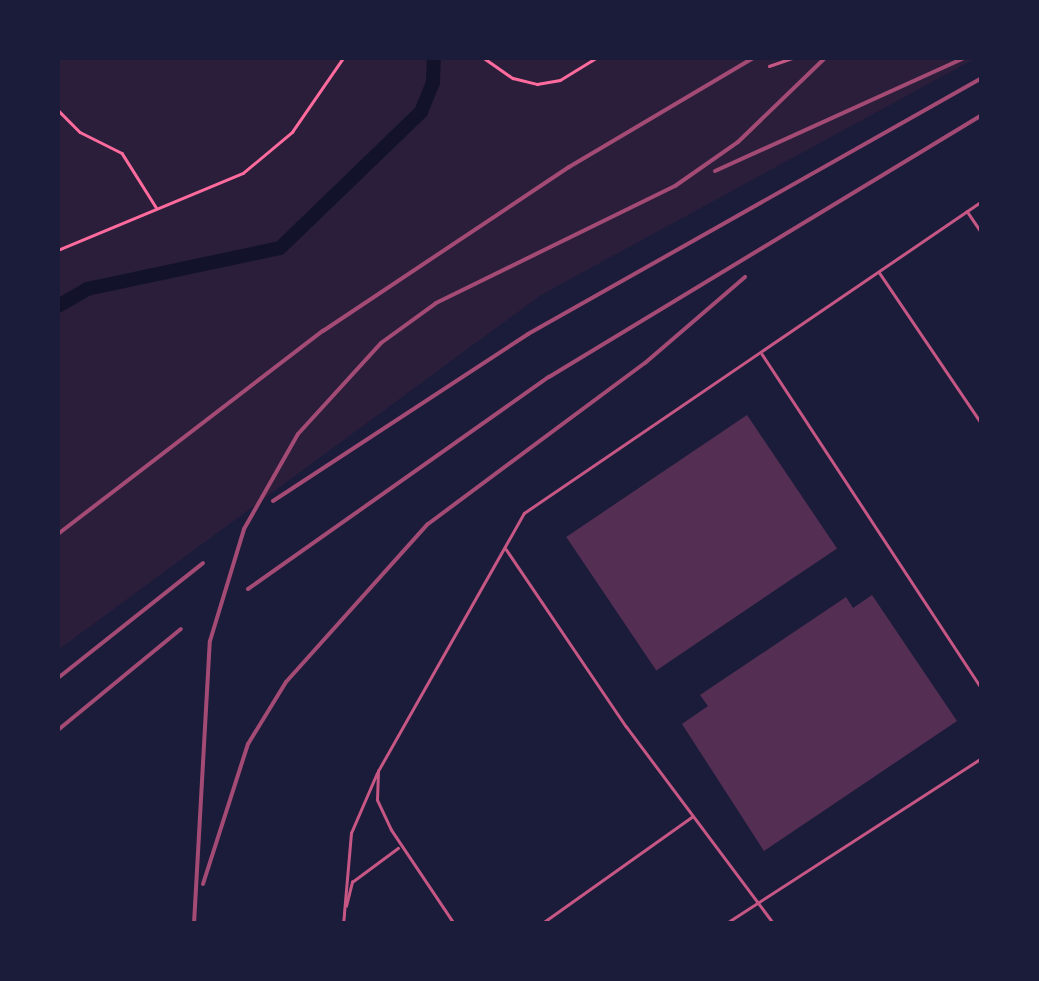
<!DOCTYPE html>
<style>
body{margin:0}
#map{position:relative;width:1039px;height:981px;overflow:hidden;background:#1b1b3a;font-family:"Archivo Narrow",sans-serif}
div>[style]{position:absolute}
[style*='--x']{left:calc(var(--x)*1px);top:calc(var(--y)*1px);width:calc(var(--w)*1px);rotate:calc(var(--a)*1deg)}
.green>*{inset:0;background:#2a1e3b}
.canal>*{height:14px;margin:-7px;padding:0 7px;transform-origin:7px;border-radius:7px;background:#12122b}
.building>*{inset:0;background:#542f53;transform-origin:0 0}
.path>*{height:2.5px;margin:-1.25px;padding:0 1.25px;transform-origin:1.25px;border-radius:1.25px;background:#ff6b9d}
.service>*{height:2.5px;margin:-1.25px;padding:0 1.25px;transform-origin:1.25px;border-radius:1.25px;background:#c65784}
.rail>*{height:4px;margin:-2px;padding:0 2px;transform-origin:2px;border-radius:2px;background:#a44b75}
span{translate:-50% -50%;white-space:nowrap;text-align:center;line-height:1.15;-webkit-text-stroke:10px #1b1b3a;paint-order:stroke}
.frame{position:absolute;inset:0;border:60px solid #1b1b3a;pointer-events:none}
</style>
<div id="map">
<div class="green">
<div style="clip-path:polygon(58px 58px,976px 58px,541px 295px,58px 650px)"></div>
</div>
<div class="canal">
<div style="--x:58;--y:306;--w:34;--a:-30"></div>
<div style="--x:87;--y:289;--w:197;--a:-12"></div>
<div style="--x:280;--y:248;--w:196;--a:-44"></div>
<div style="--x:421;--y:112;--w:32;--a:-68"></div>
<div style="--x:433;--y:82;--w:24;--a:-88"></div>
</div>
<div class="building">
<div style="left:747px;top:415px;width:161px;height:218px;rotate:56deg"></div>
<div style="clip-path:polygon(872px 595px,957px 721px,764px 851px,682px 724px,708px 706px,700px 695px,846px 597px,853px 608px)"></div>
</div>
<div class="path">
<div style="--x:484;--y:58;--w:35;--a:35"></div>
<div style="--x:513;--y:78;--w:25;--a:14"></div>
<div style="--x:537;--y:84;--w:23;--a:-10"></div>
<div style="--x:560;--y:80;--w:42;--a:-31.4"></div>
<div style="--x:58;--y:110;--w:31;--a:45"></div>
<div style="--x:80;--y:132;--w:47;--a:26.6"></div>
<div style="--x:122;--y:153;--w:64;--a:57.8"></div>
<div style="--x:58;--y:250;--w:200;--a:-22.6"></div>
<div style="--x:243;--y:173;--w:64;--a:-39.9"></div>
<div style="--x:292;--y:132;--w:90;--a:-55.4"></div>
</div>
<div class="service">
<div style="--x:769;--y:66;--w:24;--a:-19"></div>
<div style="--x:967;--y:211;--w:27;--a:56"></div>
<div style="--x:879;--y:272;--w:184;--a:55.9"></div>
<div style="--x:762;--y:354;--w:401;--a:56.7"></div>
<div style="--x:506;--y:549;--w:214;--a:55.9"></div>
<div style="--x:626;--y:726;--w:247;--a:53.2"></div>
<div style="--x:346;--y:906;--w:25;--a:-76"></div>
<div style="--x:352;--y:882;--w:57;--a:-36.5"></div>
<div style="--x:344;--y:913;--w:80;--a:-85"></div>
<div style="--x:351;--y:833;--w:65;--a:-66.6"></div>
<div style="--x:343;--y:924;--w:10;--a:-84"></div>
<div style="--x:454;--y:924;--w:113;--a:-123.8"></div>
<div style="--x:391;--y:830;--w:33;--a:-115"></div>
<div style="--x:377;--y:800;--w:29;--a:-88"></div>
<div style="--x:378;--y:771;--w:296;--a:-60.5"></div>
<div style="--x:524;--y:513;--w:554;--a:-34.26"></div>
<div style="--x:541;--y:924;--w:186;--a:-35.4"></div>
<div style="--x:725;--y:924;--w:306;--a:-32.9"></div>
</div>
<div class="rail">
<div style="--x:715;--y:171;--w:273;--a:-24.4"></div>
<div style="--x:273;--y:501;--w:305;--a:-33.2"></div>
<div style="--x:528;--y:334;--w:521;--a:-29.42"></div>
<div style="--x:58;--y:534;--w:334;--a:-37.5"></div>
<div style="--x:323;--y:331;--w:296;--a:-33.7"></div>
<div style="--x:569;--y:167;--w:214;--a:-30.6"></div>
<div style="--x:248;--y:589;--w:368;--a:-35.2"></div>
<div style="--x:549;--y:377;--w:506;--a:-31.18"></div>
<div style="--x:58;--y:678;--w:185;--a:-38.4"></div>
<div style="--x:58;--y:730;--w:159;--a:-39.4"></div>
<div style="--x:203;--y:884;--w:147;--a:-72.2"></div>
<div style="--x:248;--y:744;--w:73;--a:-58.5"></div>
<div style="--x:286;--y:682;--w:212;--a:-48.1"></div>
<div style="--x:428;--y:524;--w:270;--a:-36.6"></div>
<div style="--x:645;--y:363;--w:132;--a:-40.7"></div>
<div style="--x:194;--y:924;--w:283;--a:-86.8"></div>
<div style="--x:210;--y:641;--w:117;--a:-73.1"></div>
<div style="--x:244;--y:529;--w:109;--a:-60.4"></div>
<div style="--x:298;--y:434;--w:123;--a:-47.6"></div>
<div style="--x:381;--y:343;--w:68;--a:-36"></div>
<div style="--x:436;--y:303;--w:266;--a:-26.1"></div>
<div style="--x:675;--y:186;--w:77;--a:-34.9"></div>
<div style="--x:738;--y:142;--w:121;--a:-44"></div>
</div>
<div class="frame"></div>
</div>
